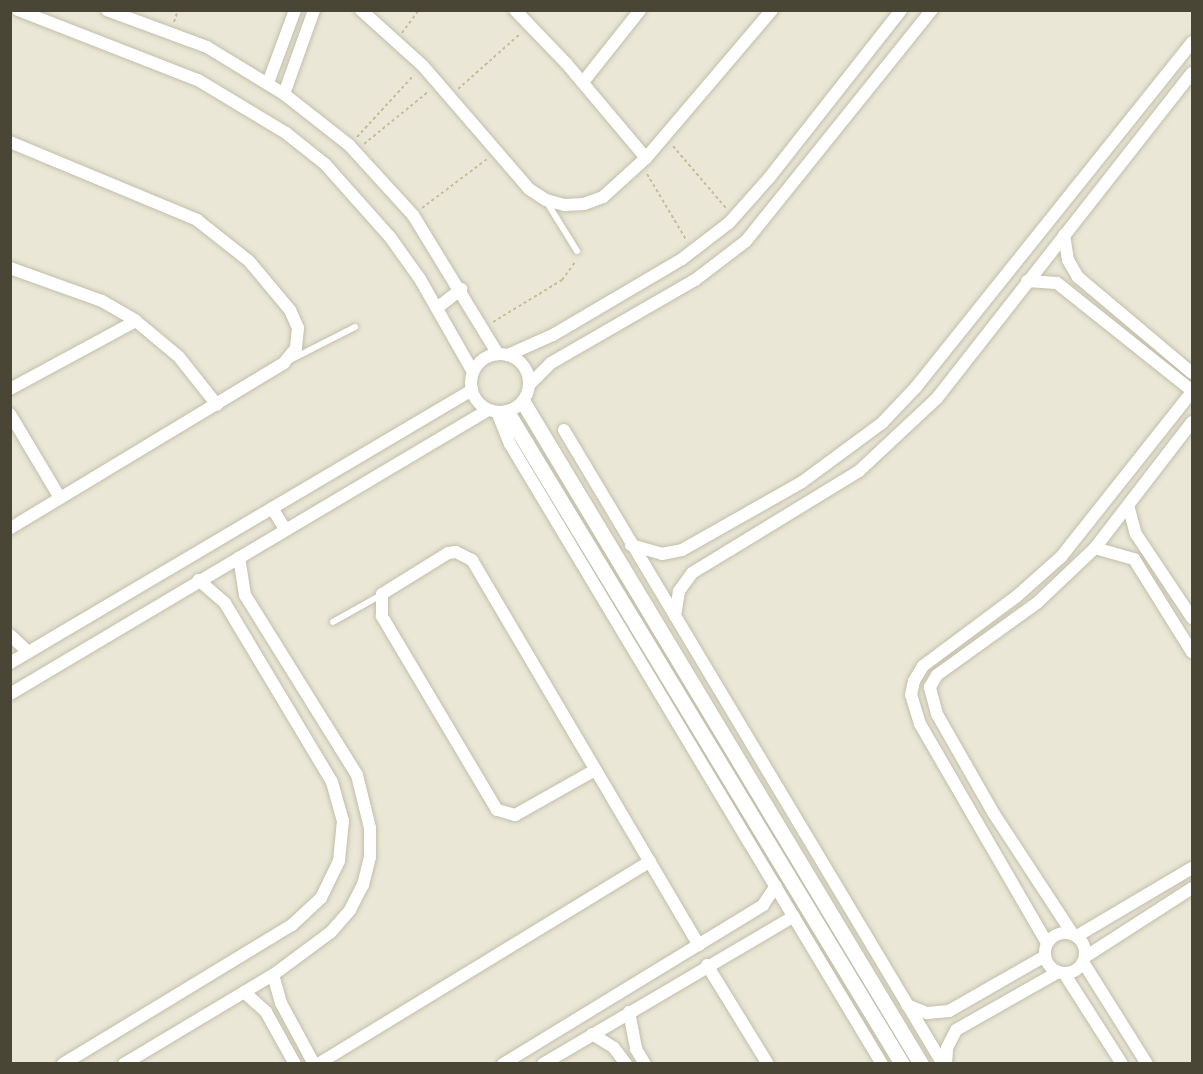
<!DOCTYPE html>
<style>
body{margin:0}
#map{position:relative;width:1203px;height:1074px;overflow:hidden;background:#f6f4e9;font-family:Manrope,sans-serif}
div>[style]{position:absolute}
[style*='--x']{left:calc(var(--x)*1px);top:calc(var(--y)*1px);width:calc(var(--w)*1px);rotate:calc(var(--a)*1deg)}
.residential>*{inset:0;background:#eae7d6;transform-origin:0 0}
.path>*{height:2px;margin-top:-1px;transform-origin:0;background:repeating-linear-gradient(90deg,#c6bd9a 0 3px,transparent 0 6px)}
.roads{filter:drop-shadow(0 0 2px #c2beaa) drop-shadow(0 0 2px #c2beaa)}
.service>*{height:6px;margin:-3px;padding:0 3px;transform-origin:3px;border-radius:3px;background:#fff}
.minor>*{height:12px;margin:-6px;padding:0 6px;transform-origin:6px;border-radius:6px;background:#fff}
.minor>.ring{margin:-6px;padding:0;box-sizing:content-box;background:none;border:12px solid #fff;border-radius:50%}
.tertiary>*{height:15px;margin:-7.5px;padding:0 7.5px;transform-origin:7.5px;border-radius:7.5px;background:#fff}
span{translate:-50% -50%;white-space:nowrap;text-align:center;line-height:1.15;-webkit-text-stroke:6px #fff;paint-order:stroke}
.frame{position:absolute;inset:0;border:12px solid #4a4636;pointer-events:none}
</style>
<div id="map">
<div class="residential">
<div style="left:10px;top:11px;width:1182px;height:1052px"></div>
</div>
<div class="path">
<div style="--x:174;--y:22;--w:13;--a:-72"></div>
<div style="--x:402;--y:33;--w:29;--a:-54"></div>
<div style="--x:458;--y:89;--w:84;--a:-41.6"></div>
<div style="--x:357;--y:137;--w:84;--a:-47.4"></div>
<div style="--x:364;--y:144;--w:84;--a:-39.2"></div>
<div style="--x:673;--y:146;--w:82;--a:49.5"></div>
<div style="--x:647;--y:174;--w:78;--a:59.2"></div>
<div style="--x:422;--y:208;--w:81;--a:-37"></div>
<div style="--x:493;--y:322;--w:81;--a:-31.3"></div>
<div style="--x:562;--y:280;--w:24;--a:-54"></div>
</div>
<div class="roads">
<div class="service">
<div style="--x:546;--y:201;--w:59;--a:58.2"></div>
<div style="--x:290;--y:360;--w:73;--a:-26.9"></div>
<div style="--x:333;--y:622;--w:55;--a:-29.4"></div>
</div>
<div class="minor">
<div style="--x:18;--y:10;--w:193;--a:21.3"></div>
<div style="--x:198;--y:80;--w:103;--a:31.1"></div>
<div style="--x:286;--y:133;--w:50;--a:38.5"></div>
<div style="--x:325;--y:164;--w:98;--a:48.3"></div>
<div style="--x:390;--y:237;--w:52;--a:54.5"></div>
<div style="--x:420;--y:279;--w:107;--a:60.3"></div>
<div style="--x:107;--y:10;--w:107;--a:20.3"></div>
<div style="--x:207;--y:47;--w:90;--a:31.4"></div>
<div style="--x:284;--y:94;--w:83;--a:38.1"></div>
<div style="--x:349;--y:145;--w:95;--a:47.6"></div>
<div style="--x:413;--y:215;--w:163;--a:58.6"></div>
<div style="--x:361;--y:10;--w:84;--a:42.1"></div>
<div style="--x:423;--y:66;--w:162;--a:49.2"></div>
<div style="--x:529;--y:189;--w:20;--a:33"></div>
<div style="--x:546;--y:200;--w:20;--a:15"></div>
<div style="--x:565;--y:205;--w:19;--a:-3"></div>
<div style="--x:584;--y:204;--w:20;--a:-20"></div>
<div style="--x:603;--y:197;--w:58;--a:-42.2"></div>
<div style="--x:646;--y:158;--w:194;--a:-49.6"></div>
<div style="--x:515;--y:10;--w:74;--a:46.1"></div>
<div style="--x:566;--y:63;--w:124;--a:49.9"></div>
<div style="--x:583;--y:82;--w:92;--a:-51.6"></div>
<div style="--x:268;--y:83;--w:78;--a:-69.7"></div>
<div style="--x:284;--y:94;--w:89;--a:-70.3"></div>
<div style="--x:10;--y:142;--w:203;--a:22.6"></div>
<div style="--x:197;--y:220;--w:66;--a:38.3"></div>
<div style="--x:249;--y:261;--w:64;--a:50.1"></div>
<div style="--x:290;--y:310;--w:20;--a:66"></div>
<div style="--x:298;--y:328;--w:20;--a:96"></div>
<div style="--x:296;--y:348;--w:19;--a:129"></div>
<div style="--x:284;--y:363;--w:320;--a:148.9"></div>
<div style="--x:1064;--y:235;--w:25;--a:81"></div>
<div style="--x:1068;--y:260;--w:20;--a:60"></div>
<div style="--x:1078;--y:277;--w:149;--a:40.1"></div>
<div style="--x:10;--y:268;--w:98;--a:19.7"></div>
<div style="--x:102;--y:301;--w:39;--a:30"></div>
<div style="--x:136;--y:321;--w:56;--a:39.9"></div>
<div style="--x:179;--y:357;--w:61;--a:51.6"></div>
<div style="--x:1027;--y:281;--w:30;--a:4"></div>
<div style="--x:1057;--y:283;--w:171;--a:38.6"></div>
<div style="--x:437;--y:308;--w:31;--a:-38"></div>
<div class="ring" style="left:471px;top:354px;width:46px;height:46px"></div>
<div style="--x:508;--y:355;--w:49;--a:-24"></div>
<div style="--x:553;--y:335;--w:150;--a:-30.5"></div>
<div style="--x:682;--y:259;--w:59;--a:-37.5"></div>
<div style="--x:729;--y:223;--w:60;--a:-48.4"></div>
<div style="--x:769;--y:178;--w:214;--a:-51.8"></div>
<div style="--x:530;--y:384;--w:30;--a:-45"></div>
<div style="--x:551;--y:363;--w:166;--a:-30"></div>
<div style="--x:695;--y:280;--w:64;--a:-37.4"></div>
<div style="--x:746;--y:241;--w:297;--a:-51.2"></div>
<div style="--x:10;--y:389;--w:143;--a:-28.4"></div>
<div style="--x:497;--y:412;--w:35;--a:68"></div>
<div style="--x:510;--y:444;--w:723;--a:59.04"></div>
<div style="--x:10;--y:414;--w:98;--a:59.2"></div>
<div style="--x:564;--y:430;--w:739;--a:59.13"></div>
<div style="--x:1128;--y:505;--w:30;--a:75"></div>
<div style="--x:1136;--y:534;--w:101;--a:56.3"></div>
<div style="--x:272;--y:508;--w:25;--a:58"></div>
<div style="--x:631;--y:545;--w:32;--a:16"></div>
<div style="--x:662;--y:554;--w:20;--a:-11"></div>
<div style="--x:682;--y:550;--w:138;--a:-29.5"></div>
<div style="--x:802;--y:482;--w:99;--a:-36.4"></div>
<div style="--x:882;--y:423;--w:50;--a:-46.6"></div>
<div style="--x:916;--y:387;--w:442;--a:-51.3"></div>
<div style="--x:1095;--y:548;--w:41;--a:15.8"></div>
<div style="--x:1134;--y:559;--w:110;--a:58.1"></div>
<div style="--x:675;--y:616;--w:25;--a:-81"></div>
<div style="--x:679;--y:591;--w:22;--a:-54"></div>
<div style="--x:692;--y:573;--w:196;--a:-31.4"></div>
<div style="--x:859;--y:471;--w:107;--a:-43.1"></div>
<div style="--x:937;--y:398;--w:413;--a:-51.9"></div>
<div style="--x:10;--y:635;--w:25;--a:43"></div>
<div style="--x:10;--y:663;--w:537;--a:-30.58"></div>
<div style="--x:10;--y:694;--w:556;--a:-30.72"></div>
<div style="--x:595;--y:770;--w:92;--a:150.6"></div>
<div style="--x:515;--y:815;--w:19;--a:-164"></div>
<div style="--x:497;--y:810;--w:226;--a:-120.7"></div>
<div style="--x:382;--y:616;--w:22;--a:-90"></div>
<div style="--x:382;--y:594;--w:78;--a:-31.8"></div>
<div style="--x:448;--y:553;--w:8;--a:-7"></div>
<div style="--x:456;--y:552;--w:18;--a:27"></div>
<div style="--x:472;--y:560;--w:447;--a:59.5"></div>
<div class="ring" style="left:1045px;top:933px;width:28px;height:28px"></div>
<div style="--x:1072;--y:933;--w:142;--a:-123.2"></div>
<div style="--x:994;--y:814;--w:115;--a:-119.7"></div>
<div style="--x:937;--y:714;--w:28;--a:-105"></div>
<div style="--x:930;--y:687;--w:14;--a:-60"></div>
<div style="--x:937;--y:675;--w:123;--a:-35.8"></div>
<div style="--x:1037;--y:603;--w:80;--a:-43.5"></div>
<div style="--x:1095;--y:548;--w:159;--a:-52.4"></div>
<div style="--x:1077;--y:936;--w:134;--a:-30.6"></div>
<div style="--x:1047;--y:943;--w:253;--a:-120.1"></div>
<div style="--x:920;--y:724;--w:30;--a:-107"></div>
<div style="--x:911;--y:695;--w:14;--a:-78"></div>
<div style="--x:914;--y:681;--w:17;--a:-59"></div>
<div style="--x:923;--y:666;--w:117;--a:-36.7"></div>
<div style="--x:1017;--y:596;--w:59;--a:-41.6"></div>
<div style="--x:1061;--y:557;--w:208;--a:-51.6"></div>
<div style="--x:1085;--y:957;--w:127;--a:-32.8"></div>
<div style="--x:1083;--y:962;--w:120;--a:57.9"></div>
<div style="--x:707;--y:965;--w:116;--a:58.4"></div>
<div style="--x:1064;--y:973;--w:108;--a:57.5"></div>
<div style="--x:273;--y:975;--w:29;--a:74"></div>
<div style="--x:281;--y:1003;--w:69;--a:61.6"></div>
<div style="--x:244;--y:992;--w:30;--a:42"></div>
<div style="--x:266;--y:1012;--w:60;--a:60.9"></div>
<div style="--x:907;--y:1005;--w:22;--a:22"></div>
<div style="--x:927;--y:1013;--w:22;--a:-5"></div>
<div style="--x:949;--y:1011;--w:111;--a:-29.8"></div>
<div style="--x:629;--y:1012;--w:38;--a:79"></div>
<div style="--x:636;--y:1049;--w:17;--a:59"></div>
<div style="--x:592;--y:1034;--w:26;--a:32"></div>
<div style="--x:614;--y:1048;--w:20;--a:53"></div>
<div style="--x:63;--y:1064;--w:268;--a:-31.3"></div>
<div style="--x:292;--y:925;--w:40;--a:-43"></div>
<div style="--x:321;--y:898;--w:41;--a:-64.1"></div>
<div style="--x:339;--y:861;--w:40;--a:-84.3"></div>
<div style="--x:343;--y:821;--w:41;--a:-105.8"></div>
<div style="--x:332;--y:782;--w:209;--a:-120.9"></div>
<div style="--x:225;--y:603;--w:35;--a:-139"></div>
<div style="--x:124;--y:1064;--w:174;--a:-30.9"></div>
<div style="--x:273;--y:975;--w:72;--a:-36.6"></div>
<div style="--x:331;--y:932;--w:29;--a:-49"></div>
<div style="--x:350;--y:910;--w:28;--a:-63"></div>
<div style="--x:363;--y:885;--w:29;--a:-76"></div>
<div style="--x:370;--y:857;--w:29;--a:-90"></div>
<div style="--x:370;--y:828;--w:55;--a:-103.8"></div>
<div style="--x:357;--y:775;--w:212;--a:-121.9"></div>
<div style="--x:245;--y:595;--w:38;--a:-99"></div>
<div style="--x:318;--y:1064;--w:389;--a:-31.4"></div>
<div style="--x:503;--y:1064;--w:305;--a:-31.4"></div>
<div style="--x:763;--y:905;--w:23;--a:-56"></div>
<div style="--x:543;--y:1064;--w:291;--a:-30.5"></div>
<div style="--x:946;--y:1064;--w:16;--a:-86"></div>
<div style="--x:947;--y:1048;--w:20;--a:-63"></div>
<div style="--x:956;--y:1030;--w:117;--a:-29.6"></div>
</div>
<div class="tertiary">
<div style="--x:523;--y:402;--w:772;--a:58.99"></div>
<div style="--x:507;--y:412;--w:762;--a:58.79"></div>
</div>
</div>
<div class="frame"></div>
</div>
